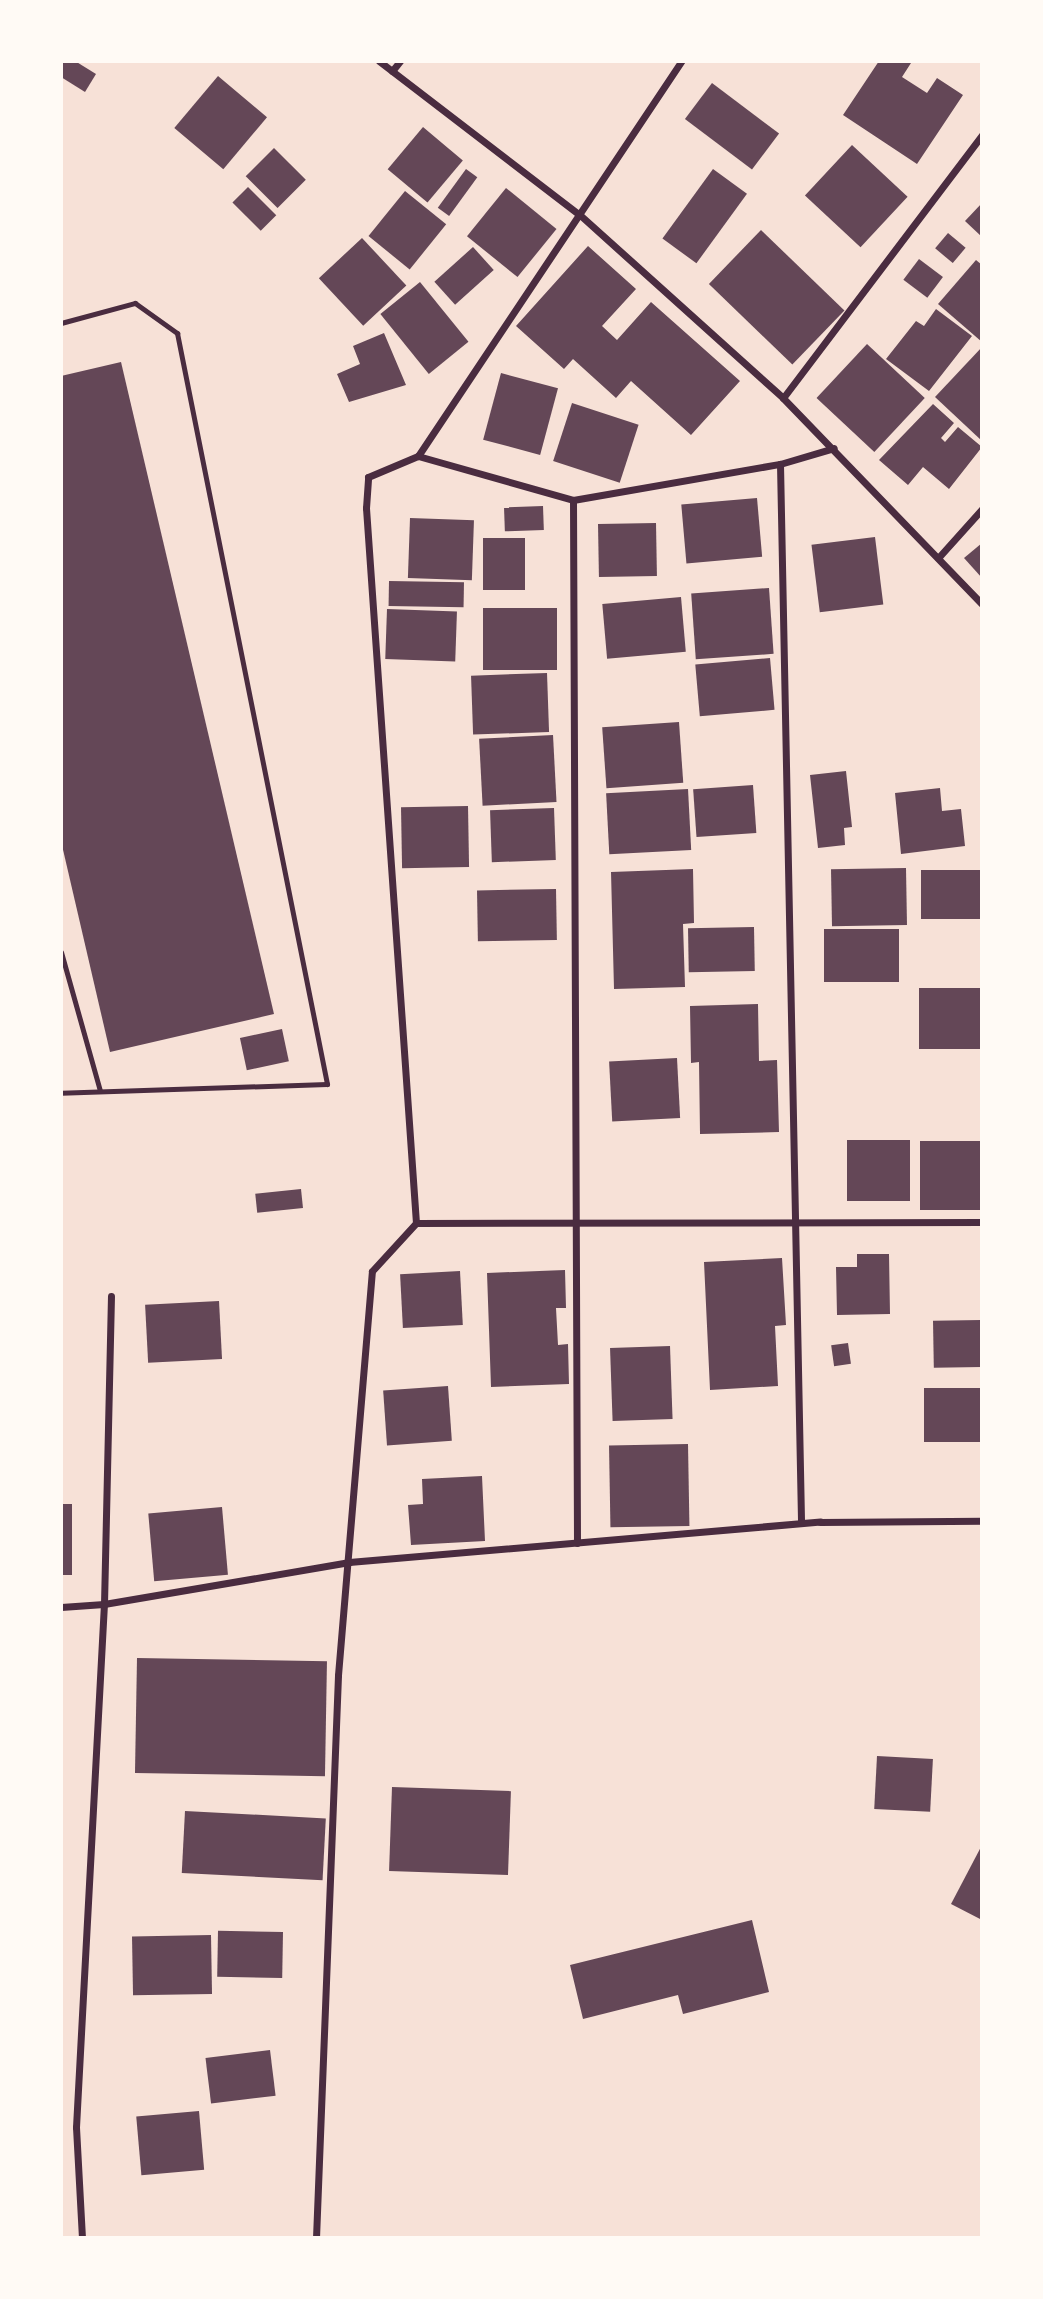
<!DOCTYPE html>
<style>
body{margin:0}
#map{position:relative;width:1043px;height:2299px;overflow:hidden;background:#f7e1d7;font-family:Roboto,sans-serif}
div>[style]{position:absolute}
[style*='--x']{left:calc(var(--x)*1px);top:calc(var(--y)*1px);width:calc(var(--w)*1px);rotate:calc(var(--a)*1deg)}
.building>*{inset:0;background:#644757;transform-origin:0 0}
.service>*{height:5px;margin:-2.5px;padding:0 2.5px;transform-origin:2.5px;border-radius:2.5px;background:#4a2c40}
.minor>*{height:7px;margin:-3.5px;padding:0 3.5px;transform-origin:3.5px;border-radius:3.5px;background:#4a2c40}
span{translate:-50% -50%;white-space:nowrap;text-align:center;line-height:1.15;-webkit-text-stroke:6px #fffaf5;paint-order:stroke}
.frame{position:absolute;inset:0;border:63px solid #fffaf5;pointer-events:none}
</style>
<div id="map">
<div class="building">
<div style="clip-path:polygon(61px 61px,75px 61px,96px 74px,85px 92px,61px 77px)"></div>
<div style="clip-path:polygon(879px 61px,911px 63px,902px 77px,927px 93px,937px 78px,963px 95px,917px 164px,843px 115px)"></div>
<div style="left:218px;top:76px;width:64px;height:68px;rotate:40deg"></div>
<div style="left:712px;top:83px;width:84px;height:45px;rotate:37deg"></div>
<div style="left:423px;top:127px;width:52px;height:55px;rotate:40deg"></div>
<div style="left:852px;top:145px;width:76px;height:69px;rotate:43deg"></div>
<div style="left:274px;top:148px;width:45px;height:40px;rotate:45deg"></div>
<div style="left:466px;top:169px;width:14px;height:48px;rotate:36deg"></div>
<div style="left:713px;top:169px;width:42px;height:86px;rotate:36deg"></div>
<div style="left:248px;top:187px;width:40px;height:22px;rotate:45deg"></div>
<div style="left:506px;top:188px;width:65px;height:62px;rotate:39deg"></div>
<div style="left:405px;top:191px;width:53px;height:58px;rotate:39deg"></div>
<div style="clip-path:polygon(982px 203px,982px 237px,965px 221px)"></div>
<div style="left:761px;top:230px;width:116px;height:75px;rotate:44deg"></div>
<div style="left:948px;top:233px;width:23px;height:20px;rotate:40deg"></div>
<div style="left:362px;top:238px;width:65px;height:59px;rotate:47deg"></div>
<div style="clip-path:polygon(588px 246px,636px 289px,602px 326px,617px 340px,651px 302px,740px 381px,691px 435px,631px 381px,616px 398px,573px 359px,564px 369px,516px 326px)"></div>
<div style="left:473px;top:247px;width:31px;height:52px;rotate:48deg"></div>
<div style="left:919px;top:259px;width:30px;height:26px;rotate:37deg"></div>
<div style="clip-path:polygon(976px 260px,982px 265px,982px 342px,938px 304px)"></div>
<div style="left:420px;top:282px;width:77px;height:51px;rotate:51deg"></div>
<div style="clip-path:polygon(936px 309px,972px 336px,929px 391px,886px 359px,916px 321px,924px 326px)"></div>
<div style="clip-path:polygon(384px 333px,406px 385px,349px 402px,337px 374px,360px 364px,353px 346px)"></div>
<div style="left:867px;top:344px;width:79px;height:74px;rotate:43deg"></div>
<div style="clip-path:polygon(982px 347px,982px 441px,935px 397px)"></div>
<div style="clip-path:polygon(121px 362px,274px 1014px,110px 1052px,61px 841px,61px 376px)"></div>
<div style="left:501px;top:373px;width:59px;height:69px;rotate:15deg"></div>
<div style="left:572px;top:403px;width:70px;height:61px;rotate:18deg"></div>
<div style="clip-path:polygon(933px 404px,954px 423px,941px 438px,945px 442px,958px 427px,982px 447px,949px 489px,923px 467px,908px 485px,879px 460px)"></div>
<div style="left:757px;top:498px;width:59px;height:76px;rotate:85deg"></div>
<div style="left:543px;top:506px;width:24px;height:39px;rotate:88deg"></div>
<div style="left:410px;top:518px;width:64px;height:60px;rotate:2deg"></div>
<div style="left:656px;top:523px;width:53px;height:58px;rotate:89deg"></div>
<div style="left:875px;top:537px;width:68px;height:64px;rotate:83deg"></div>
<div style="left:483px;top:538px;width:42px;height:52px"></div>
<div style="clip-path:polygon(982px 543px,982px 578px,964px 558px)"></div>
<div style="left:389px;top:581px;width:75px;height:25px;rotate:1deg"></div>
<div style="left:769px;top:588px;width:66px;height:78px;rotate:86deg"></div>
<div style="left:681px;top:597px;width:55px;height:79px;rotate:85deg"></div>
<div style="left:483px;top:608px;width:74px;height:62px"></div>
<div style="left:387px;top:609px;width:70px;height:50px;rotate:2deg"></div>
<div style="left:770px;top:658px;width:52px;height:75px;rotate:85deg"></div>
<div style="left:547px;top:673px;width:59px;height:76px;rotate:88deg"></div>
<div style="left:679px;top:722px;width:61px;height:77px;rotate:86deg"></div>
<div style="left:553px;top:735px;width:67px;height:74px;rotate:87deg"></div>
<div style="clip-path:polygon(846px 771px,852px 827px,844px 828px,845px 845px,818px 848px,810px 775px)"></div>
<div style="left:753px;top:785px;width:48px;height:60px;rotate:86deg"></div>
<div style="clip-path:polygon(940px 788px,942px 811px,961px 809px,965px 846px,901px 854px,895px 793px)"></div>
<div style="left:688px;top:789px;width:61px;height:82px;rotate:87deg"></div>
<div style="left:468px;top:806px;width:61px;height:67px;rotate:89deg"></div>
<div style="left:554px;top:808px;width:52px;height:64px;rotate:88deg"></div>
<div style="left:906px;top:868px;width:57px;height:75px;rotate:89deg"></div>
<div style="clip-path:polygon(693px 869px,694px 923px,683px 924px,685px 987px,614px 989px,611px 872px)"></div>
<div style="left:982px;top:870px;width:49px;height:61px;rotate:90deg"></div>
<div style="left:556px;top:889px;width:51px;height:79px;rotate:89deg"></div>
<div style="left:754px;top:927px;width:44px;height:66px;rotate:89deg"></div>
<div style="left:824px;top:929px;width:75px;height:53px"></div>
<div style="left:982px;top:988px;width:61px;height:63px;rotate:90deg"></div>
<div style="clip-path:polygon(758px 1004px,759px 1061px,777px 1060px,779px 1132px,700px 1134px,699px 1062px,691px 1063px,690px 1006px)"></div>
<div style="left:282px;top:1029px;width:33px;height:43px;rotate:78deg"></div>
<div style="left:677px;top:1058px;width:60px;height:68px;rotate:87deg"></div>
<div style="left:847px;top:1140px;width:63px;height:61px"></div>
<div style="left:982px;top:1141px;width:69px;height:62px;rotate:90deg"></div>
<div style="left:301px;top:1189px;width:19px;height:46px;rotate:84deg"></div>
<div style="clip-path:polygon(857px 1254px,889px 1254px,890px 1314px,837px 1315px,836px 1267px,857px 1267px)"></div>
<div style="clip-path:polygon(782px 1258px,786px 1325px,775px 1326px,778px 1386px,710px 1390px,704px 1262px)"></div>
<div style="clip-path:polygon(565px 1270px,566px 1308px,556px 1308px,558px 1345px,568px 1344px,569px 1384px,491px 1387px,487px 1273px)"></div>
<div style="left:460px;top:1271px;width:54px;height:60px;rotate:87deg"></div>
<div style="left:219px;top:1301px;width:58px;height:74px;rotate:87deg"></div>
<div style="left:981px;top:1320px;width:47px;height:48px;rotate:89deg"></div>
<div style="left:848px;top:1343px;width:21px;height:17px;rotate:82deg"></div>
<div style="left:670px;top:1346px;width:73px;height:60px;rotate:88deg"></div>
<div style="left:448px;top:1386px;width:55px;height:65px;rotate:86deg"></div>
<div style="left:982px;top:1388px;width:54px;height:58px;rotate:90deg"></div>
<div style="left:688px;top:1444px;width:82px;height:79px;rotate:89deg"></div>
<div style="clip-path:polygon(482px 1476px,485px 1541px,411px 1545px,408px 1505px,423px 1504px,422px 1479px)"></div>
<div style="left:61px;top:1504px;width:11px;height:71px"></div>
<div style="left:222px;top:1507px;width:68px;height:74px;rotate:85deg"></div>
<div style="left:137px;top:1658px;width:190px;height:115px;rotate:1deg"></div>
<div style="left:877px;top:1756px;width:56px;height:53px;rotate:3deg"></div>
<div style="left:392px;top:1787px;width:119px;height:84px;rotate:2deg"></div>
<div style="left:185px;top:1811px;width:141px;height:62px;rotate:3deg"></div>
<div style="clip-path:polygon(982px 1845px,982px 1920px,951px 1904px)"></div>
<div style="clip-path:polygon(752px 1920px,769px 1992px,683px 2014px,678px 1995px,583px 2019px,570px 1965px)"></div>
<div style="left:283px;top:1932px;width:46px;height:65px;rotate:91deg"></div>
<div style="left:211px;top:1935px;width:59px;height:79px;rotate:89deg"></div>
<div style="left:270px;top:2050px;width:46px;height:65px;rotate:83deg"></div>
<div style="left:199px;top:2111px;width:59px;height:63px;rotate:85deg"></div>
</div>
<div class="service">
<div style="--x:61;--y:323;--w:77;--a:-15.1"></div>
<div style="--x:135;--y:303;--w:52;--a:35.5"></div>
<div style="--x:177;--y:333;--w:766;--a:78.7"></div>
<div style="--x:327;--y:1084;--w:266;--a:178.1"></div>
<div style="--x:61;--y:952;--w:144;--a:74.3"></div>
</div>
<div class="minor">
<div style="--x:379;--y:61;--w:253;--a:37.5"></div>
<div style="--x:580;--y:215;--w:273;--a:42"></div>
<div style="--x:783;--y:398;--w:286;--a:46"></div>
<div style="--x:392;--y:71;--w:13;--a:-51"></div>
<div style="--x:783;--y:398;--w:330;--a:-52.9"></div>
<div style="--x:418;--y:456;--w:475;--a:-56.3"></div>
<div style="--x:780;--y:464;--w:1059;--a:88.86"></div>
<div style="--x:573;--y:500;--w:1043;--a:89.78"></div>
<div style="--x:938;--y:558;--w:66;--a:-48.1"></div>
<div style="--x:416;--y:1223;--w:717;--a:-94"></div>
<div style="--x:366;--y:508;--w:31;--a:-86"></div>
<div style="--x:368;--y:477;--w:54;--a:-22.8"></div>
<div style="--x:418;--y:456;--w:161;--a:15.8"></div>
<div style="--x:573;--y:500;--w:210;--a:-9.9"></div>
<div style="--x:780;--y:464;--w:56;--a:-16.5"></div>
<div style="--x:416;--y:1223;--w:566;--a:-0.1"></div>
<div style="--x:61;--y:1607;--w:43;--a:-4"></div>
<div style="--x:104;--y:1604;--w:249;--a:-9.7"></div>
<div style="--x:349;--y:1562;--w:473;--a:-4.9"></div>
<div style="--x:820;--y:1522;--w:162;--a:-0.4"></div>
<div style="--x:82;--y:2238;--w:111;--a:-93.1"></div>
<div style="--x:76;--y:2127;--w:524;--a:-86.94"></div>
<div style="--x:104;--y:1604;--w:308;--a:-88.7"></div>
<div style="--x:316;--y:2238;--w:563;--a:-87.76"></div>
<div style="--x:338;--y:1675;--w:405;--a:-85.2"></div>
<div style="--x:372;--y:1271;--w:65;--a:-47.5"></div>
</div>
<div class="frame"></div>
</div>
